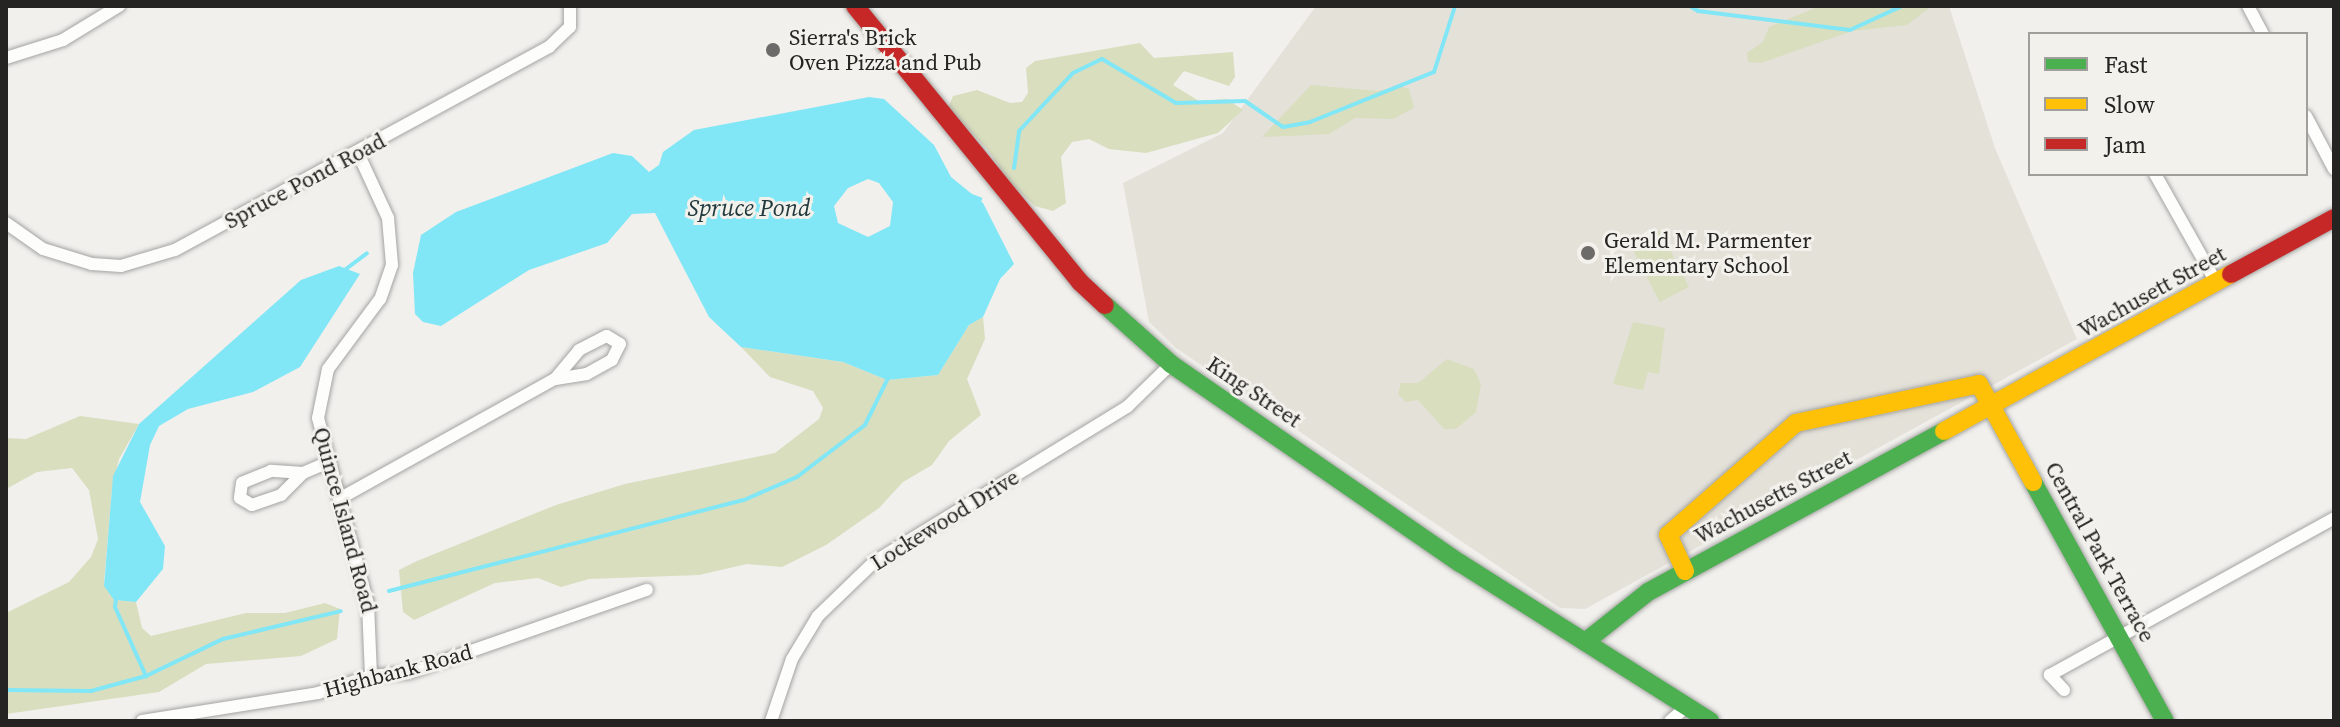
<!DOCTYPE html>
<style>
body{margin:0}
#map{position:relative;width:2340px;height:727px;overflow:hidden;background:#f1f0ed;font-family:"Source Serif 4",serif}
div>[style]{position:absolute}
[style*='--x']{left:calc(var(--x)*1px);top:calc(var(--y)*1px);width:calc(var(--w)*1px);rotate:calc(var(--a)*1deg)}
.built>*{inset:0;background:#e4e1d9}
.green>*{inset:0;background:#d9debe;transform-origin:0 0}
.water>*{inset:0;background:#81e6f5}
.stream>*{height:4px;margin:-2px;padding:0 2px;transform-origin:2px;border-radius:2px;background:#81e6f5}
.roads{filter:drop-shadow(0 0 2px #a4a4a2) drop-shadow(0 0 2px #a4a4a2)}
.street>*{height:12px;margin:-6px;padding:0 6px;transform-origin:6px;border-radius:6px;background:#fdfdfc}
.fast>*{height:18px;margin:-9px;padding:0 9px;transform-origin:9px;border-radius:9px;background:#4caf50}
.slow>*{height:18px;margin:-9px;padding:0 9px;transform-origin:9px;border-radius:9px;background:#ffc107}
.jam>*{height:18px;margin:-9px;padding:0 9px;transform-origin:9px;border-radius:9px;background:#c62828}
.dots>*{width:22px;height:22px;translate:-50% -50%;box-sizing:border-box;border:4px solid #f2f1ec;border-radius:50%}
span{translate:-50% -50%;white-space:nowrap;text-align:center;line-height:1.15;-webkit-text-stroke:6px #f2f1ec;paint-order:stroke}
.poi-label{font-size:22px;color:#252423}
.left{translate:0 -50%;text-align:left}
.street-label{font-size:22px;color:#252423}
.water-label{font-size:24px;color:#223a3e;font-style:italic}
.frame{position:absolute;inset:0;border:8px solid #252423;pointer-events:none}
.legend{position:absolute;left:2028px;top:32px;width:280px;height:144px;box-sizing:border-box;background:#f2f1ec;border:2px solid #a09f9c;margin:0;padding:10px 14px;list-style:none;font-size:24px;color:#252423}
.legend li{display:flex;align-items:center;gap:16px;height:40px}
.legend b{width:40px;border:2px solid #a09f9c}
</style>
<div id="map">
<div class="built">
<div style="clip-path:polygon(1316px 6px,1949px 6px,1995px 148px,2077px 339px,1585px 609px,1560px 608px,1176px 348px,1149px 322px,1123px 183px,1223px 133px)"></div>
</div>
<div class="green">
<div style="clip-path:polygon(1820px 6px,1932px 6px,1907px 25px,1852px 31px,1761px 63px,1748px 62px,1747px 53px,1763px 42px,1769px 27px)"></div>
<div style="clip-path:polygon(1140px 43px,1154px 58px,1233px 52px,1235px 77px,1229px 86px,1184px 71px,1173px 85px,1199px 101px,1227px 99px,1243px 110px,1218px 133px,1146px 153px,1109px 149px,1089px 139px,1072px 142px,1061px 157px,1066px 203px,1053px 211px,1035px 206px,1010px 183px,988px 150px,948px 108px,953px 96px,977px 90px,1010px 103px,1022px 102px,1028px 93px,1026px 68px,1035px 61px)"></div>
<div style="clip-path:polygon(1311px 85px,1377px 91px,1400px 86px,1409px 89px,1414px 108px,1393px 119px,1355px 118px,1329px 134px,1262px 137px)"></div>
<div style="left:1660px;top:230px;width:64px;height:33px;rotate:63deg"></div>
<div style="clip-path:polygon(983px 317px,985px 339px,967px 379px,981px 415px,949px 441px,932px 465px,903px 482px,879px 508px,826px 545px,782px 567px,747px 564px,699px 575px,589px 579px,561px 587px,538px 578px,495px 583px,414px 620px,403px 612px,399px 570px,417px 561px,556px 505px,625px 484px,775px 453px,819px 419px,823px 408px,813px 391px,770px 377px,741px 347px,843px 362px,887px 380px,938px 375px,969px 325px)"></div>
<div style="clip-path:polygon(1633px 322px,1665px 328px,1659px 374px,1648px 372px,1643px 390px,1613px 384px)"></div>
<div style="clip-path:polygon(1447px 359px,1474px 369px,1481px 384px,1476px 412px,1456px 429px,1444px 429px,1418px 400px,1406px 402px,1398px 394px,1401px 383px,1418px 383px)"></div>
<div style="clip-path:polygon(80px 416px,139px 424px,119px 459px,112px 489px,104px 582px,114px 600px,136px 602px,142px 628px,151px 636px,246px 613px,285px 613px,325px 603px,340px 609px,337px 639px,301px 656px,206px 664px,159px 692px,6px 714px,6px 613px,69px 582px,91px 557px,98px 539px,89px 490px,72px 468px,37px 472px,6px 489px,6px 438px,26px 439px)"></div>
</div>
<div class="water">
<div style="clip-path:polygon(evenodd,869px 97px,884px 99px,934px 145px,951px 177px,983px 203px,1014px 264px,1000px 279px,983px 317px,969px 325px,938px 375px,887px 380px,843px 362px,741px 347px,709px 317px,655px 213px,632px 214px,607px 243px,529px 270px,441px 326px,423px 322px,415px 314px,413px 273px,421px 235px,456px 212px,613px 153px,632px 156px,649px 172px,659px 165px,663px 152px,694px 130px,869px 97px,868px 179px,879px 183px,893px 202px,890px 226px,868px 237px,838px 223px,834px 206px,848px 188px,868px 179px)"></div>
<div style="clip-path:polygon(339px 266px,360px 274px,300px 367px,253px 392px,188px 409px,159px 426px,150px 445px,140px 502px,165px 546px,163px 569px,136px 602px,114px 600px,104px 586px,113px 476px,139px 424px,301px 280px)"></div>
</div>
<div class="stream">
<div style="--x:1690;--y:6;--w:9;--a:32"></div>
<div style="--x:1698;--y:11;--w:153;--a:7.1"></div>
<div style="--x:1850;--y:30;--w:57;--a:-24.8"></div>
<div style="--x:1014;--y:168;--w:37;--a:-82"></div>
<div style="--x:1019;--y:131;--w:79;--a:-47"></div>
<div style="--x:1073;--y:73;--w:32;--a:-26"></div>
<div style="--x:1102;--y:59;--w:86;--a:30.7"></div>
<div style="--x:1176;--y:103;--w:69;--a:-1.7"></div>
<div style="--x:1245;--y:101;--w:46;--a:34.4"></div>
<div style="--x:1283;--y:127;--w:27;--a:-10"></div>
<div style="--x:1310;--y:122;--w:134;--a:-22"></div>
<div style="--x:1434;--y:72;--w:69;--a:-72.3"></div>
<div style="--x:966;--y:194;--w:15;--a:20"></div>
<div style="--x:980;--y:199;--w:8;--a:120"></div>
<div style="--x:346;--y:269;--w:26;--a:-37"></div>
<div style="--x:389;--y:591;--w:366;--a:-14.4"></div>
<div style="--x:744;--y:500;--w:58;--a:-23.5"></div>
<div style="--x:797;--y:477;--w:86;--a:-37.4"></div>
<div style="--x:865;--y:425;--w:52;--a:-63.9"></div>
<div style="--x:116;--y:598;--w:9;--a:96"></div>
<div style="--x:115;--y:607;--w:76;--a:65.8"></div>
<div style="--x:6;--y:690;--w:85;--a:0.7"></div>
<div style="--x:91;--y:691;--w:57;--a:-15.3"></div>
<div style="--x:146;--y:676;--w:85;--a:-25.7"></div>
<div style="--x:223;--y:639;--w:121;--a:-13.3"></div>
</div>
<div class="roads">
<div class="street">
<div style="--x:2248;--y:6;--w:32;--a:62"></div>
<div style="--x:6;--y:58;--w:60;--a:-17.5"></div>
<div style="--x:63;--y:40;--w:66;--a:-31.3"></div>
<div style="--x:2306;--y:116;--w:60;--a:62.2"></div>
<div style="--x:358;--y:153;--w:72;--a:65.2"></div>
<div style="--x:388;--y:218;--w:47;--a:85.1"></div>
<div style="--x:392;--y:265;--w:36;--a:109"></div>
<div style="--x:380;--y:299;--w:87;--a:126.6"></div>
<div style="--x:328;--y:369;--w:50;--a:101.5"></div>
<div style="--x:318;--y:418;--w:193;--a:75"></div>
<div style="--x:368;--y:604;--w:72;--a:87.6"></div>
<div style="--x:2155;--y:174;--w:126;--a:60.6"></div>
<div style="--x:6;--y:223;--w:45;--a:35.1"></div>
<div style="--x:43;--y:249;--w:51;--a:17"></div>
<div style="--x:92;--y:264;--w:29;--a:4"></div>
<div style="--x:121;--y:266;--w:56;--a:-16.5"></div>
<div style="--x:175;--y:250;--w:426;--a:-28.5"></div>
<div style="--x:549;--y:47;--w:29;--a:-44"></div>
<div style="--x:570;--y:27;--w:21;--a:-90"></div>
<div style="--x:303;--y:473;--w:32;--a:-176"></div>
<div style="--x:271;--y:471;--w:31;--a:158"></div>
<div style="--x:242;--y:483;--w:15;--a:98"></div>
<div style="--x:240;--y:498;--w:14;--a:30"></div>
<div style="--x:252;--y:505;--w:31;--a:-19"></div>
<div style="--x:281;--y:495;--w:31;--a:-45"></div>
<div style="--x:303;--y:473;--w:26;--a:-23"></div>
<div style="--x:339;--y:499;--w:247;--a:-29.1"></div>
<div style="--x:555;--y:379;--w:38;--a:-50"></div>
<div style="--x:579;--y:350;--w:31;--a:-27"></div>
<div style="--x:607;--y:336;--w:15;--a:32"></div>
<div style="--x:620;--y:344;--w:18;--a:117"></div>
<div style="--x:612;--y:360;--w:29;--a:151"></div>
<div style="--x:587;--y:374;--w:32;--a:171"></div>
<div style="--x:2064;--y:690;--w:21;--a:-133"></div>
<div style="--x:2050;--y:675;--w:325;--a:-28.9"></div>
<div style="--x:142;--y:721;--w:178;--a:-9"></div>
<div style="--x:318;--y:693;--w:56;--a:-17.8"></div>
<div style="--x:371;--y:676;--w:37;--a:-5"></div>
<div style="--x:408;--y:673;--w:253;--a:-19.2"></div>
<div style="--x:771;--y:721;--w:65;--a:-71.3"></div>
<div style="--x:792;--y:659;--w:50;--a:-58.8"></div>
<div style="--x:818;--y:616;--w:78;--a:-44"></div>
<div style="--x:874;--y:562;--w:297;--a:-31.5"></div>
<div style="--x:1127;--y:407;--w:62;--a:-44.3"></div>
<div style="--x:1670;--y:721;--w:23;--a:-41"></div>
</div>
<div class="fast">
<div style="--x:1105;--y:305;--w:89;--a:41.8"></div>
<div style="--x:1171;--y:364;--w:351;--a:34.6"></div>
<div style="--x:1460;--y:563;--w:296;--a:32.3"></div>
<div style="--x:2033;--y:482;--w:273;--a:61.1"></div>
<div style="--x:1585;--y:642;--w:80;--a:-38.4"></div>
<div style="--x:1648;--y:592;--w:337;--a:-28.5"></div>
</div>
<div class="slow">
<div style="--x:1944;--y:431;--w:327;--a:-28.7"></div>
<div style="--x:1685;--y:571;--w:40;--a:-115"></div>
<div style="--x:1668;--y:535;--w:170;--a:-41.2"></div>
<div style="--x:1796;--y:423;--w:187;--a:-12"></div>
<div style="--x:1979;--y:384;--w:112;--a:61.1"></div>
</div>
<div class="jam">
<div style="--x:855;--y:6;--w:356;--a:50.8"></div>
<div style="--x:1080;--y:282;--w:34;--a:43"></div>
<div style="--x:2231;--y:274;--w:117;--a:-28.5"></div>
</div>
</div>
<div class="dots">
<div style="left:773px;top:50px;background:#6c6b6a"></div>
<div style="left:1588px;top:253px;background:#6c6b6a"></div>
</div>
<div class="poi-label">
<span class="left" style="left:789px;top:50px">Sierra's Brick<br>Oven Pizza and Pub</span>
<span class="left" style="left:1604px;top:253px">Gerald M. Parmenter<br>Elementary School</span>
</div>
<div class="street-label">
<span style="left:305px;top:181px;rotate:-28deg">Spruce Pond Road</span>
<span style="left:2152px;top:292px;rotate:-29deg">Wachusett Street</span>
<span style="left:1254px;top:392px;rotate:34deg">King Street</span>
<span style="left:1773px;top:497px;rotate:-28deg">Wachusetts Street</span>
<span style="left:345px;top:520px;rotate:75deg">Quince Island Road</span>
<span style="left:945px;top:520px;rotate:-32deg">Lockewood Drive</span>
<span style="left:2100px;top:552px;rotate:61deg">Central Park Terrace</span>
<span style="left:398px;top:671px;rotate:-15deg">Highbank Road</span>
</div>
<div class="water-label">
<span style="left:749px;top:208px">Spruce Pond</span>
</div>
<div class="frame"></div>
<ul class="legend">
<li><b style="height:10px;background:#4caf50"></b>Fast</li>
<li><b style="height:10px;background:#ffc107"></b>Slow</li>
<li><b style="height:10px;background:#c62828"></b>Jam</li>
</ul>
</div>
